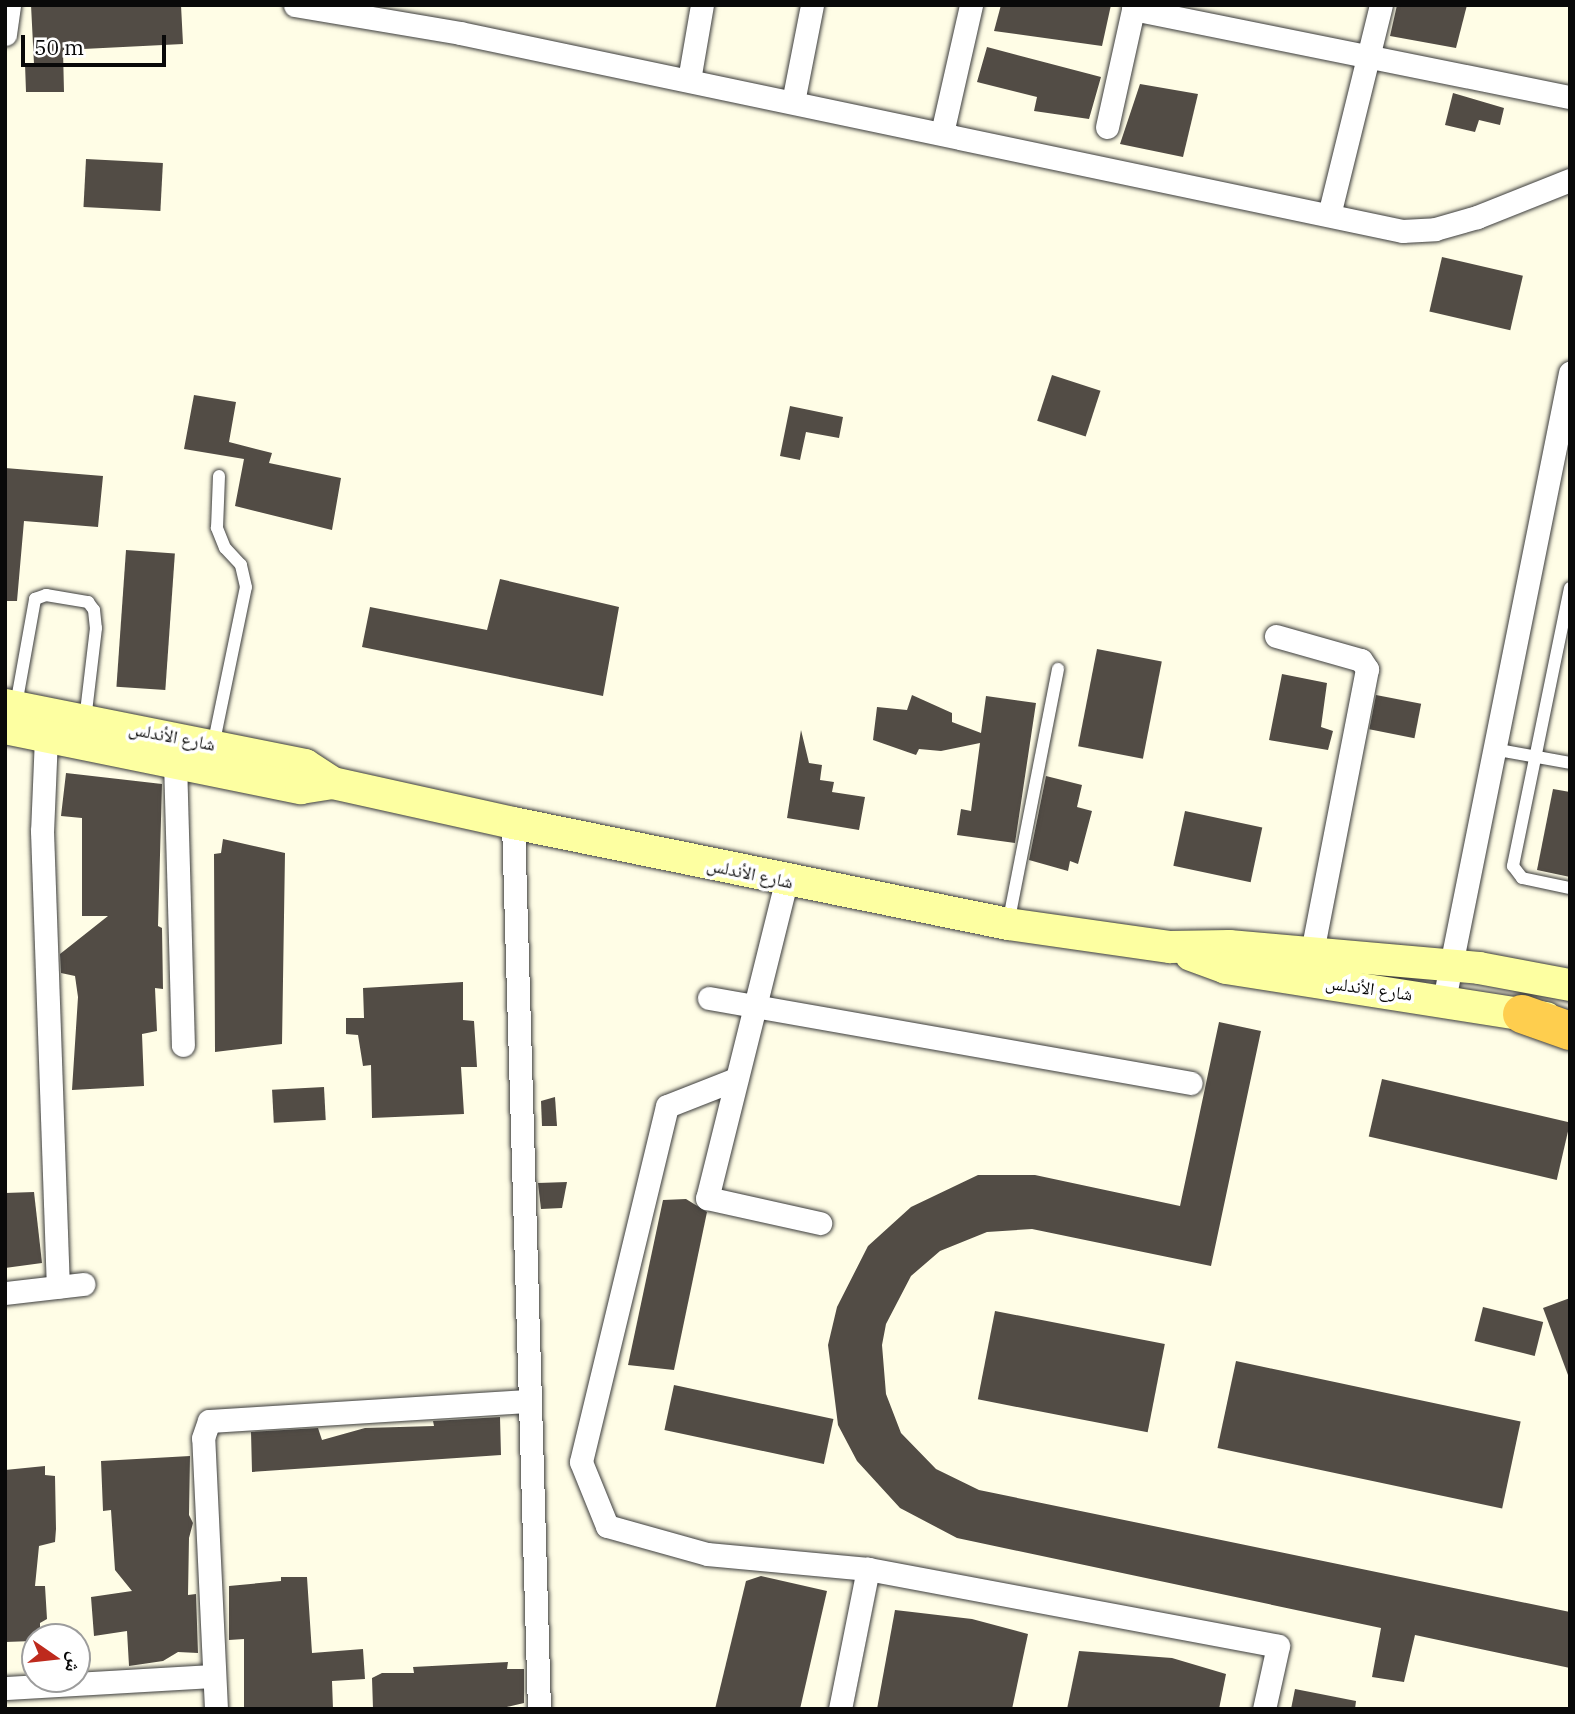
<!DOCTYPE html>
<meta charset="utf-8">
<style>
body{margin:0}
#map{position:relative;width:1575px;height:1714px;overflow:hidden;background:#fffde6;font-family:"IBM Plex Serif","Noto Naskh Arabic",serif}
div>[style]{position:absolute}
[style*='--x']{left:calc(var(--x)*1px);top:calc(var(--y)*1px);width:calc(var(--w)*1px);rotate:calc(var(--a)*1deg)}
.building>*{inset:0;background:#524c45;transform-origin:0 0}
.roads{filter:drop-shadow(0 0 2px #3c3c3c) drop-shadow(0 0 2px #3c3c3c)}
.service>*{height:12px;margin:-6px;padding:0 6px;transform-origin:6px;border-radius:6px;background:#fff}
.minor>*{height:23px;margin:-11.5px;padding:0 11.5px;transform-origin:11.5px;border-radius:11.5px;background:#fff}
.secondary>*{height:32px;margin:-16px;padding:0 16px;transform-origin:16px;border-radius:16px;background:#fdffa1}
.trunk>*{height:38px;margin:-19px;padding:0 19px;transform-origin:19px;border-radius:19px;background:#fece4e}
span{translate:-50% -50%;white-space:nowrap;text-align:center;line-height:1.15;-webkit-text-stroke:7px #fff;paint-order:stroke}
.street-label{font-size:18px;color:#090909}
.frame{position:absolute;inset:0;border:7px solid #090909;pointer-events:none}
.north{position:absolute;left:21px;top:1623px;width:70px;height:70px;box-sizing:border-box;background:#fff;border:2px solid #9d9d9d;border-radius:50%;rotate:104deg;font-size:19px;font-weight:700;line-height:28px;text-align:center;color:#090909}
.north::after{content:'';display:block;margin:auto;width:24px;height:32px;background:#be2a1d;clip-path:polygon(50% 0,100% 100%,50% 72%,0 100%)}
.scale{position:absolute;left:21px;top:35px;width:145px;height:32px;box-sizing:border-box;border:4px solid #090909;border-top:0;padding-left:9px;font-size:21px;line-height:24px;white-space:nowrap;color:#090909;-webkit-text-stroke:5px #fff;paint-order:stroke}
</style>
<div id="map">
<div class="building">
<div style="clip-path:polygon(31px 5px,181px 5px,183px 44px,63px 50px,64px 92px,26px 92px,25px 64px,34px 64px)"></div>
<div style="clip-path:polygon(1001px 5px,1111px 5px,1102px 46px,994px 31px)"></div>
<div style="clip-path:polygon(1397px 5px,1467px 5px,1456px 48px,1390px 36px)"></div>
<div style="clip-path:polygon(987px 47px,1101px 77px,1089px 119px,1034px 111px,1037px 97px,977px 82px)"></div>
<div style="clip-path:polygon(1140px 84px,1198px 94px,1183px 157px,1120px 144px)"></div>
<div style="clip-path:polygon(1453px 93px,1504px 108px,1500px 125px,1479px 120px,1475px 132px,1445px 125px)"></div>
<div style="left:86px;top:159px;width:77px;height:48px;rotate:3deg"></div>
<div style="left:1442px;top:257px;width:83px;height:56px;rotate:13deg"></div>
<div style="left:1052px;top:375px;width:51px;height:48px;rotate:18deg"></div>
<div style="clip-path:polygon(194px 395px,236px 402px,229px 442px,272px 453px,269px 463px,341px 478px,332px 530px,235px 506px,244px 459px,184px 449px)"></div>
<div style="clip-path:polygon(790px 406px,843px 417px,839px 438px,806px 432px,800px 460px,780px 456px)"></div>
<div style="clip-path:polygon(5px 468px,103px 476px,98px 527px,24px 521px,17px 601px,5px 601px)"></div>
<div style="left:126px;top:550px;width:49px;height:137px;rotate:4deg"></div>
<div style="clip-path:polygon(500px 579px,619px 607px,603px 696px,362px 647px,370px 607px,487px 630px)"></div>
<div style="left:1097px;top:649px;width:66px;height:99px;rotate:11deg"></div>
<div style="clip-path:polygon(1282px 674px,1327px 683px,1321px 727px,1333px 731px,1328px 750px,1269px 740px)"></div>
<div style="clip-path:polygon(912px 695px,952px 713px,952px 722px,981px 733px,986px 696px,1036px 703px,1015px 843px,957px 835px,961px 809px,971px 811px,980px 743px,941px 751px,919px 749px,916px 755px,873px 740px,877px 707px,907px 710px)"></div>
<div style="left:1376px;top:695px;width:46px;height:35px;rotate:11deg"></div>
<div style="clip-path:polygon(801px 730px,809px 763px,822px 765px,820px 780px,834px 782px,832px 792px,865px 797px,859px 830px,787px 818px)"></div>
<div style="clip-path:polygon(66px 773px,162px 784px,158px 926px,162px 928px,163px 989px,155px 988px,157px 1031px,142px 1034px,144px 1086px,72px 1090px,78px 997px,75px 976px,61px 973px,60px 954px,108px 916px,82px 916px,82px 818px,61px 816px)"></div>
<div style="clip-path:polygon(1046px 776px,1082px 785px,1077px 807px,1092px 811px,1078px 864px,1070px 861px,1068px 871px,1029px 860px)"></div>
<div style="clip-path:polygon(1553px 789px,1570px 792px,1570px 877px,1537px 870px)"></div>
<div style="left:1185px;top:811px;width:79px;height:56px;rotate:12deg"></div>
<div style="clip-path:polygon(223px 839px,285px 853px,282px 1044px,215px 1052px,214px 854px,221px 853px)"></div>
<div style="clip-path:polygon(463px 982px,463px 1020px,474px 1021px,477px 1067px,461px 1067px,464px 1114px,372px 1118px,371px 1065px,363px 1066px,358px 1035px,346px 1034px,346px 1018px,364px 1018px,363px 988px)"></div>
<div style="clip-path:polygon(1219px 1022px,1261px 1031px,1211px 1266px,1032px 1229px,987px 1232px,940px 1251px,911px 1276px,886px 1324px,882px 1345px,886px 1394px,901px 1433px,936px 1469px,979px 1490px,1570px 1612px,1570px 1668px,1415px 1635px,1404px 1682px,1372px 1677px,1381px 1628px,957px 1538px,900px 1508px,857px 1461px,838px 1425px,828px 1345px,837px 1307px,868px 1246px,911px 1207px,978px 1175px,1035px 1175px,1180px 1206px)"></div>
<div style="left:1382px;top:1079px;width:193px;height:59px;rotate:13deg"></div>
<div style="left:324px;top:1087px;width:33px;height:52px;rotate:87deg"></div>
<div style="clip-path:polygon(555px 1097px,557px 1126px,542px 1126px,541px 1101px)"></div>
<div style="clip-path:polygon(567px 1182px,562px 1208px,541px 1209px,538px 1183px)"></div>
<div style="clip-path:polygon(34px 1192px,42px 1263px,5px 1268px,5px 1193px)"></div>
<div style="clip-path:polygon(686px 1199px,707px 1212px,674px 1370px,628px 1365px,663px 1200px)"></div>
<div style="clip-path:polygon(1570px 1298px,1570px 1375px,1568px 1375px,1543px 1308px)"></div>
<div style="left:1483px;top:1307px;width:62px;height:35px;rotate:14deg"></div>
<div style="left:995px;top:1311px;width:173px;height:90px;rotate:11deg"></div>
<div style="left:1236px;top:1361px;width:291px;height:89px;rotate:12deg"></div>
<div style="left:674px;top:1385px;width:163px;height:46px;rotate:12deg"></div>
<div style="clip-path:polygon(500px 1417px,501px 1455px,252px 1472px,251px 1432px,318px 1428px,322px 1440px,365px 1428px,434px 1426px,433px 1421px)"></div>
<div style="clip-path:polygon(190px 1456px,189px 1515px,193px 1523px,189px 1538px,188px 1595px,196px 1594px,198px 1653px,178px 1652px,163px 1661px,129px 1666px,127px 1631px,94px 1636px,91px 1597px,132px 1591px,115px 1570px,111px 1510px,103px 1511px,101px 1461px)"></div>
<div style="clip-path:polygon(45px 1466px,45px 1475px,55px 1476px,56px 1529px,55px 1542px,39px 1546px,35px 1586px,45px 1586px,47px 1619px,40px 1623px,40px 1634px,33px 1641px,5px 1642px,5px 1470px)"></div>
<div style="clip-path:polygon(761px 1576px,827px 1591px,800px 1709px,715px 1709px,746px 1581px)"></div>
<div style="clip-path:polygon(281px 1577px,307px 1577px,312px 1653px,363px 1649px,365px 1679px,332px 1681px,333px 1709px,244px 1709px,244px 1639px,229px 1640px,229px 1586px,281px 1581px)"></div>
<div style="clip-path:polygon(895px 1610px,972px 1619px,1028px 1634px,1012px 1709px,877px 1709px)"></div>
<div style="clip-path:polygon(1079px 1651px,1172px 1658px,1226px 1674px,1219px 1709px,1067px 1709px)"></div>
<div style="clip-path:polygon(508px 1662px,507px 1669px,524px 1669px,524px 1703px,498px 1709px,373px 1709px,372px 1678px,382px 1673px,414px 1673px,413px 1667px)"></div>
<div style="clip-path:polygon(1295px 1689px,1356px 1701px,1355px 1709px,1291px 1709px)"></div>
</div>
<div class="roads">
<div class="service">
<div style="--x:1570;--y:588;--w:284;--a:101.6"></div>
<div style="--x:1513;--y:866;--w:15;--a:53"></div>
<div style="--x:1522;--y:878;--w:49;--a:11.8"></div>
<div style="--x:16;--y:705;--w:108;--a:-79.8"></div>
<div style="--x:35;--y:599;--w:12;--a:-20"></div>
<div style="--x:46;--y:595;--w:43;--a:9.5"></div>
<div style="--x:88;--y:602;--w:10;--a:53"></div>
<div style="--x:94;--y:610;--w:18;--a:84"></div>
<div style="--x:96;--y:628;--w:93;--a:96.8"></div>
<div style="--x:213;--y:746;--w:162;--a:-78.3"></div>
<div style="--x:246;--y:587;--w:23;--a:-103"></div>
<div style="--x:241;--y:565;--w:23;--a:-133"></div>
<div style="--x:225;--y:548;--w:22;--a:-112"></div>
<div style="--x:217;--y:528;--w:52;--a:-87.8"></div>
<div style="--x:1493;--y:749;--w:78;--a:10.3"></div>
<div style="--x:1008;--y:924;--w:260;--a:-78.9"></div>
</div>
<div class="minor">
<div style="--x:295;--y:5;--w:167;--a:9.6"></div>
<div style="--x:460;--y:33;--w:963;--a:11.87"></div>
<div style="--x:1402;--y:231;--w:33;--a:-3"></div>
<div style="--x:1435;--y:229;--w:44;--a:-15.9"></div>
<div style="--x:1477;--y:217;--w:100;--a:-21.7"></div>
<div style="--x:1133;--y:9;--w:446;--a:11.4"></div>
<div style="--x:5;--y:34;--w:29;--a:-82"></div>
<div style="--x:689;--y:80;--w:76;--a:-80.2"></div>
<div style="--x:793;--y:102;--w:99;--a:-78.9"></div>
<div style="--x:1107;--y:127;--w:125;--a:-77.5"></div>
<div style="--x:942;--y:133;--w:131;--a:-77.2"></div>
<div style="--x:1329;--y:215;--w:216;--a:-76.1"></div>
<div style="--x:1276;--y:636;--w:88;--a:15.8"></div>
<div style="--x:1361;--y:660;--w:11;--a:56"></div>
<div style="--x:1367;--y:669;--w:289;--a:101"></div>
<div style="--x:46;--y:737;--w:94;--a:92.4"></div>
<div style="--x:42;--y:831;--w:456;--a:88"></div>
<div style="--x:175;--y:761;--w:284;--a:88.4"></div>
<div style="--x:513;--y:823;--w:886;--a:88.32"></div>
<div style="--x:786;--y:882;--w:326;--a:104"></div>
<div style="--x:707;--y:1198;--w:116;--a:12.5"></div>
<div style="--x:709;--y:998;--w:489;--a:10"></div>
<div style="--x:1444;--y:1000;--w:640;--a:-78.64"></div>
<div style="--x:736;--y:1079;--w:74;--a:158.6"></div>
<div style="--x:667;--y:1106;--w:366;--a:103.6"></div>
<div style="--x:581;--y:1462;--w:69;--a:67.9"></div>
<div style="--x:607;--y:1526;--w:104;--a:15.6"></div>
<div style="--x:707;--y:1554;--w:162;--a:5.3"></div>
<div style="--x:868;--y:1569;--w:417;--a:10.6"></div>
<div style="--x:1278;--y:1646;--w:65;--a:102.5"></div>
<div style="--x:5;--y:1293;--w:79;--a:-6.6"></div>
<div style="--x:5;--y:1688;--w:209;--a:-3.3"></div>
<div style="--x:216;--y:1709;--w:271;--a:-92.7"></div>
<div style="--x:203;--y:1438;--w:18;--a:-71"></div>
<div style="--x:209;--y:1421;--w:319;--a:-3.6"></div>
<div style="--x:840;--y:1709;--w:143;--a:-78.7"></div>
</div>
<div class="secondary">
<div style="--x:5;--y:705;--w:306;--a:11.3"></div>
<div style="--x:305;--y:765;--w:33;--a:33"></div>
<div style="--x:333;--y:783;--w:184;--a:12.5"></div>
<div style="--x:513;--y:823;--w:505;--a:11.53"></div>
<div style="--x:1008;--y:924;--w:164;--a:8.1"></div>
<div style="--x:1170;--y:947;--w:59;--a:-1"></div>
<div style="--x:1229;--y:946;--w:251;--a:5"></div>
<div style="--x:1479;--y:968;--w:93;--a:10.6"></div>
<div style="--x:5;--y:728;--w:302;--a:11.5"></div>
<div style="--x:301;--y:788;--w:32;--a:-9"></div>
<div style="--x:1191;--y:955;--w:37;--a:20"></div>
<div style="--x:1226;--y:968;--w:324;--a:8.9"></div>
</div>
<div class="trunk">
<div style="--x:1522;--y:1014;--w:51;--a:19.5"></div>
</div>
</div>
<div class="street-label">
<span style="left:172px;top:737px;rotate:11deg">شارع الأندلس</span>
<span style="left:750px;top:874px;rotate:12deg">شارع الأندلس</span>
<span style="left:1369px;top:989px;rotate:8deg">شارع الأندلس</span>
</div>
<div class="frame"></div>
<div class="north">ش</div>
<div class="scale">50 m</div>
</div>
